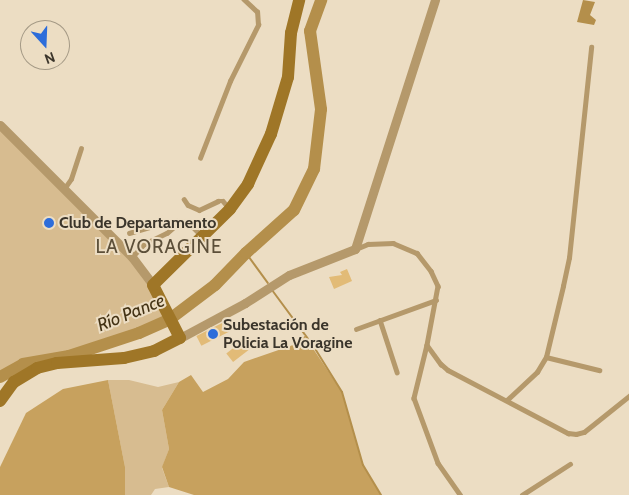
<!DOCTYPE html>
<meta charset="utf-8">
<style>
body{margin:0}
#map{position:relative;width:629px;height:495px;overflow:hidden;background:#ecddc3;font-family:Cabin,sans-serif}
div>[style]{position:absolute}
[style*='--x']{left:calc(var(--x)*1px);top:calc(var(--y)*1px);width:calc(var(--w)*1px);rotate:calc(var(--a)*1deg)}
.green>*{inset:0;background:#d7bc90}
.forest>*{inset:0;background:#c7a15e}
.water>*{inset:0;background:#b48f4b}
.stream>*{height:2px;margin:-1px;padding:0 1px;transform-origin:1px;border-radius:1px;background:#b48f4b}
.river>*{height:12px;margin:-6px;padding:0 6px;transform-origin:6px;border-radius:6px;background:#b48f4b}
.building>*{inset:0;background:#e2bb77;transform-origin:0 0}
.lane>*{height:4.5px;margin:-2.25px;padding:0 2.25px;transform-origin:2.25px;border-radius:2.25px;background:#b5996b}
.street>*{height:9px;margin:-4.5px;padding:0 4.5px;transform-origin:4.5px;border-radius:4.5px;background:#b5996b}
.secondary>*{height:12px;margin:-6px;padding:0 6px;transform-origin:6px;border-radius:6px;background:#9f7627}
.dots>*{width:14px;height:14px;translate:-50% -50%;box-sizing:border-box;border:2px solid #ecddc3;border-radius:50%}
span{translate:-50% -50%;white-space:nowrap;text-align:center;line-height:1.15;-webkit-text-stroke:4px #ecddc3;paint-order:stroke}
.poi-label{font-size:16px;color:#3b352b;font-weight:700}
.left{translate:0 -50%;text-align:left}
.water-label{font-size:18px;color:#433214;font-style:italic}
.quarter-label{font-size:19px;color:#5c4f39;letter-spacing:1px}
.north{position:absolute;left:20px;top:20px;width:50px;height:50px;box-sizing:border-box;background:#ecddc3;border:1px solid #a59a86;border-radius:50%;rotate:160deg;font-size:14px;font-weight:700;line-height:20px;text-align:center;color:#3b352b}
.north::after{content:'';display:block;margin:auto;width:18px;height:22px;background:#2d6dda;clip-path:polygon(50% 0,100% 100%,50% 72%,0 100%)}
</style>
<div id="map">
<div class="green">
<div style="clip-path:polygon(0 125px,132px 257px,170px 319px,139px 333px,69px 356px,23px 364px,0 377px)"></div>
<div style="clip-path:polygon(108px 380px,129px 380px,158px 387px,179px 382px,162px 410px,169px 449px,162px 468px,169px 487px,155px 489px,151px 495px,125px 495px,125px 467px)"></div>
</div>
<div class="forest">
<div style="clip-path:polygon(304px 335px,342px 392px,363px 465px,381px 495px,194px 495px,169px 487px,162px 467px,169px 449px,162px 410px,179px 382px,191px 375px,203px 392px,228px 379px,244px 362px,293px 345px)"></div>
<div style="clip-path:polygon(108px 380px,125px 467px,125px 495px,0 495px,0 467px,26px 413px,63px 389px)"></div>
</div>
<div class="water">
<div style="clip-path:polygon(583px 0,595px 2px,590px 15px,596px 20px,594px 25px,577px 22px)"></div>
</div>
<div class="stream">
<div style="--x:246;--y:253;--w:37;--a:54"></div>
<div style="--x:272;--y:290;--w:71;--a:53.6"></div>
<div style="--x:314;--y:347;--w:53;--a:58.1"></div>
<div style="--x:342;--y:392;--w:76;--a:74"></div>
<div style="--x:363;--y:465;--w:35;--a:59"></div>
</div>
<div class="river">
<div style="--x:0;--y:377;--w:26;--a:-29"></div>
<div style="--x:23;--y:364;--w:47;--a:-9.9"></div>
<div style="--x:69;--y:356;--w:74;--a:-18.2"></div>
<div style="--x:139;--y:333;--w:34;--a:-24"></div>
<div style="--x:170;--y:319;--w:56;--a:-37.1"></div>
<div style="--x:215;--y:285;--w:45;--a:-45.9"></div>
<div style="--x:246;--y:253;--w:64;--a:-41.9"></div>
<div style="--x:294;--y:210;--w:46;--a:-64"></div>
<div style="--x:314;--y:169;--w:60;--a:-83.3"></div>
<div style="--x:321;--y:109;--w:79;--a:-98"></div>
<div style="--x:310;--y:31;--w:33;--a:-70"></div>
</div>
<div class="building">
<div style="clip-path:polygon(347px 269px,352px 281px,334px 289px,329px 277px,342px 275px,340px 272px)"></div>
<div style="left:224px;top:322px;width:11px;height:31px;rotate:63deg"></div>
<div style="left:246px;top:338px;width:11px;height:25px;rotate:52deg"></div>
</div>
<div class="lane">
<div style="--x:200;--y:158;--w:83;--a:-68.7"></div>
<div style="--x:230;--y:81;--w:63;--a:-63.4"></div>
<div style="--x:258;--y:25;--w:13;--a:-94"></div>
<div style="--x:257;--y:12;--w:18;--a:-137"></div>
<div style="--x:64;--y:189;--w:12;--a:-55"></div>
<div style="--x:71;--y:179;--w:32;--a:-72"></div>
<div style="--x:184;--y:199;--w:7;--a:56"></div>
<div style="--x:188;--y:205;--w:12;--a:24"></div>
<div style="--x:199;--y:210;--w:21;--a:-25"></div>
<div style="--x:218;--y:201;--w:5;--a:0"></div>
<div style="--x:223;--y:201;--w:9;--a:49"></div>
<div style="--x:129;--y:233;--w:43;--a:-16.3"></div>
<div style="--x:170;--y:221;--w:14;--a:4"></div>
<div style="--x:184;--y:222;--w:9;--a:27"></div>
<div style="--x:192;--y:226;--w:14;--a:45"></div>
<div style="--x:356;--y:249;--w:13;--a:-23"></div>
<div style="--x:368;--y:244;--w:25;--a:-2"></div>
<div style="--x:393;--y:243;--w:26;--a:23"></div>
<div style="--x:417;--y:253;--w:23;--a:52"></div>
<div style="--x:431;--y:271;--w:17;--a:65"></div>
<div style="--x:438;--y:286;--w:60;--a:100.6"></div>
<div style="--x:427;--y:345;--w:24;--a:54"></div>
<div style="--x:441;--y:364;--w:9;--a:41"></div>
<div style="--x:448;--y:370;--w:136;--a:27.7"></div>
<div style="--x:568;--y:433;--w:8;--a:7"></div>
<div style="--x:576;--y:434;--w:8;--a:-14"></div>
<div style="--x:584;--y:432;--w:58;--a:-38.7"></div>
<div style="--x:132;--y:257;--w:18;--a:-47"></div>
<div style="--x:144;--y:244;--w:25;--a:-26"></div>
<div style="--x:167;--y:233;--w:11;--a:-41"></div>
<div style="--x:175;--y:226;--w:5;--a:-68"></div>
<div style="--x:380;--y:320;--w:55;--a:71.9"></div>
<div style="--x:356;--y:329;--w:85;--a:-19.9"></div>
<div style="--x:427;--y:345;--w:55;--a:103.8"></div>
<div style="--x:414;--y:398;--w:69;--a:69.7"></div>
<div style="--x:438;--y:463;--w:39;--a:55"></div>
<div style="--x:546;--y:357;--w:55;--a:13.8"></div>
<div style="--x:507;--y:400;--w:41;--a:-43"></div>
<div style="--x:537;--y:372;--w:17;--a:-59"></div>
<div style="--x:546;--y:357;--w:73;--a:-76.5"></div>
<div style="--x:563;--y:286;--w:29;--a:-78"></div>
<div style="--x:569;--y:258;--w:212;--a:-84"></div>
<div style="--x:522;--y:495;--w:57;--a:-32.9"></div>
</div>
<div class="street">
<div style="--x:0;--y:125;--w:187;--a:45"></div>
<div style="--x:132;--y:257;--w:35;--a:53"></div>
<div style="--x:180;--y:338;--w:74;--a:-28.3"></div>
<div style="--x:245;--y:303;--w:52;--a:-32.5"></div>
<div style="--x:289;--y:275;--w:71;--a:-21.5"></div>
<div style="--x:355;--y:249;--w:262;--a:-72.2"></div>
</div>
<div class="secondary">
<div style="--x:0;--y:401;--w:24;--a:-54"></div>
<div style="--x:14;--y:382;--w:27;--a:-31"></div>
<div style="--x:37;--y:368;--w:21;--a:-14"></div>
<div style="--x:57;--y:363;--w:67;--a:-4.3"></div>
<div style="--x:124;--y:358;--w:31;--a:-13"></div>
<div style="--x:154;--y:351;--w:29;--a:-27"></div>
<div style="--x:180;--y:338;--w:59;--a:-117"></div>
<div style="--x:153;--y:285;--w:108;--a:-44.6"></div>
<div style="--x:230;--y:209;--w:31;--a:-54"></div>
<div style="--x:248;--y:184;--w:55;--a:-65.3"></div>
<div style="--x:271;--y:134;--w:59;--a:-73.4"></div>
<div style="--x:288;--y:77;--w:44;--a:-86.1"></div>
<div style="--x:291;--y:33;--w:34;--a:-76"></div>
</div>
<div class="dots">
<div style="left:49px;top:223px;background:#2d6dda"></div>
<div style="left:213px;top:334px;background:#2d6dda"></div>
</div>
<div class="poi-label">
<span class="left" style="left:59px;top:223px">Club de Departamento</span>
<span class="left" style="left:223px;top:334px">Subestación de<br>Policia La Voragine</span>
</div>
<div class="water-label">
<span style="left:131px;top:313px;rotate:-22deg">Río Pance</span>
</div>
<div class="quarter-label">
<span style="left:159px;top:247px">LA VORAGINE</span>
</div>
<div class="north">N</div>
</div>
